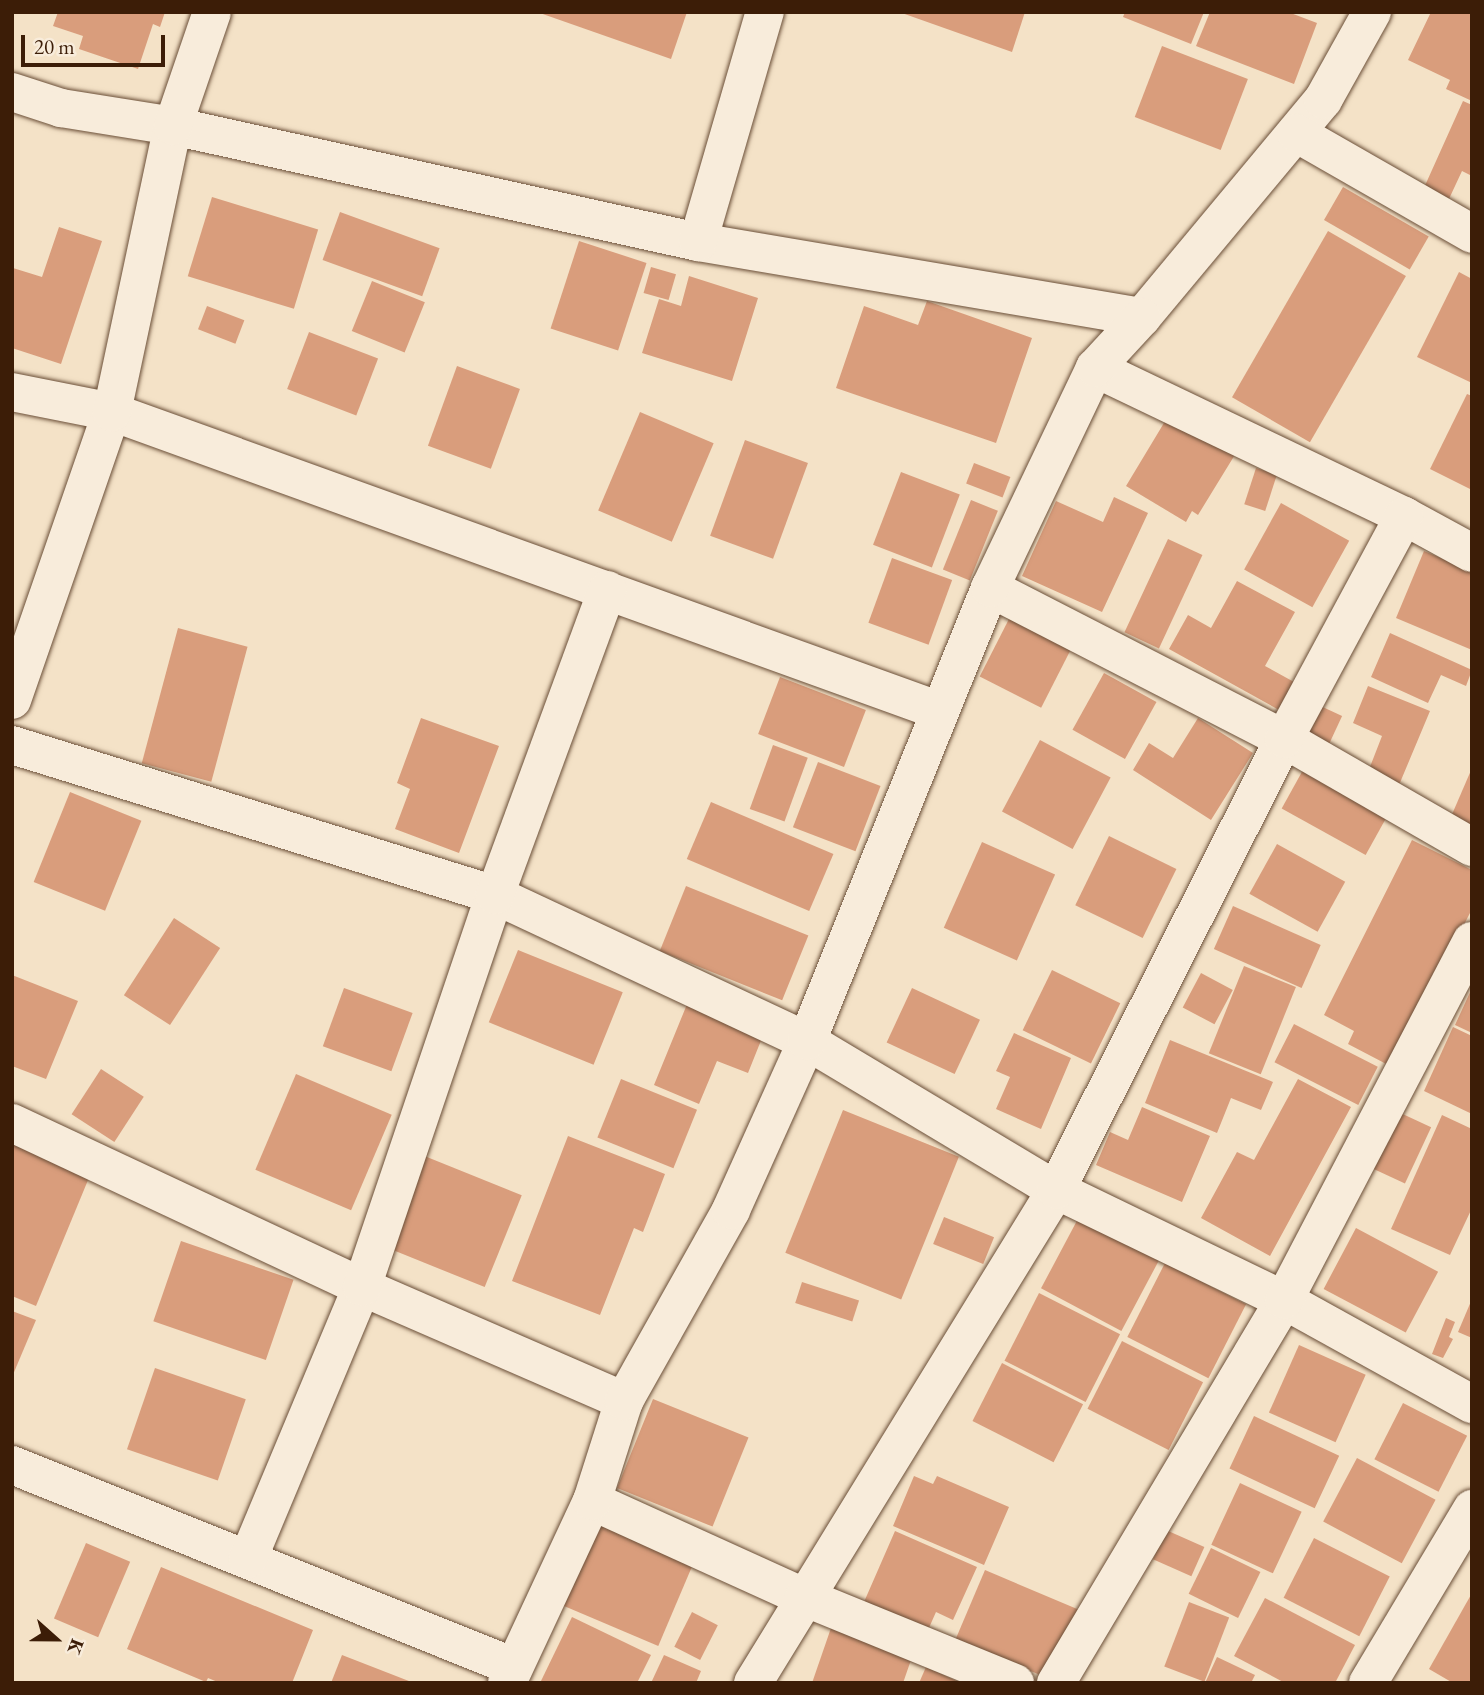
<!DOCTYPE html>
<style>
body{margin:0}
#map{position:relative;width:1484px;height:1695px;overflow:hidden;background:#f4e2c7;font-family:"EB Garamond",serif}
div>[style]{position:absolute}
[style*='--x']{left:calc(var(--x)*1px);top:calc(var(--y)*1px);width:calc(var(--w)*1px);rotate:calc(var(--a)*1deg)}
.building>*{inset:0;background:#d99d7c;transform-origin:0 0}
.roads{filter:drop-shadow(0 0 2px #6a4e37) drop-shadow(0 0 2px #6a4e37)}
.minor>*{height:38px;margin:-19px;padding:0 19px;transform-origin:19px;border-radius:19px;background:#f8ecdb}
span{translate:-50% -50%;white-space:nowrap;text-align:center;line-height:1.15;-webkit-text-stroke:7px #f8ecdb;paint-order:stroke}
.frame{position:absolute;inset:0;border:14px solid #3c1d07;pointer-events:none}
.north{position:absolute;left:21px;top:1604px;width:70px;height:70px;-webkit-text-stroke:5px #f8ecdb;paint-order:stroke;rotate:111deg;font-size:19px;font-weight:700;line-height:28px;text-align:center;color:#3c1d07}
.north::after{content:'';display:block;margin:auto;width:24px;height:32px;background:#3c1d07;clip-path:polygon(50% 0,100% 100%,50% 72%,0 100%)}
.scale{position:absolute;left:21px;top:35px;width:144px;height:32px;box-sizing:border-box;border:4px solid #3c1d07;border-top:0;padding-left:9px;font-size:21px;line-height:24px;white-space:nowrap;color:#3c1d07;-webkit-text-stroke:5px #f8ecdb;paint-order:stroke}
</style>
<div id="map">
<div class="building">
<div style="clip-path:polygon(58px 12px,165px 12px,160px 27px,153px 24px,138px 69px,79px 49px,83px 36px,53px 26px)"></div>
<div style="clip-path:polygon(537px 12px,687px 12px,671px 59px)"></div>
<div style="clip-path:polygon(899px 12px,1025px 12px,1012px 52px)"></div>
<div style="clip-path:polygon(1125px 12px,1204px 12px,1191px 44px,1123px 17px)"></div>
<div style="clip-path:polygon(1210px 12px,1288px 12px,1317px 23px,1294px 84px,1196px 46px)"></div>
<div style="clip-path:polygon(1431px 12px,1472px 12px,1472px 101px,1446px 89px,1450px 80px,1408px 60px)"></div>
<div style="left:1162px;top:46px;width:92px;height:76px;rotate:21deg"></div>
<div style="clip-path:polygon(1463px 101px,1472px 105px,1472px 176px,1462px 171px,1448px 201px,1423px 190px)"></div>
<div style="left:1343px;top:187px;width:99px;height:38px;rotate:30deg"></div>
<div style="left:212px;top:197px;width:111px;height:83px;rotate:17deg"></div>
<div style="left:340px;top:212px;width:106px;height:51px;rotate:20deg"></div>
<div style="clip-path:polygon(59px 227px,102px 241px,61px 364px,12px 348px,13px 268px,42px 277px)"></div>
<div style="left:1328px;top:231px;width:90px;height:192px;rotate:30deg"></div>
<div style="left:579px;top:241px;width:71px;height:92px;rotate:18deg"></div>
<div style="left:651px;top:267px;width:26px;height:27px;rotate:16deg"></div>
<div style="clip-path:polygon(1459px 272px,1472px 279px,1472px 383px,1417px 357px)"></div>
<div style="clip-path:polygon(689px 276px,758px 298px,732px 381px,642px 353px,659px 299px,681px 306px)"></div>
<div style="left:372px;top:281px;width:57px;height:54px;rotate:22deg"></div>
<div style="clip-path:polygon(927px 301px,1032px 338px,996px 443px,836px 388px,864px 306px,918px 325px)"></div>
<div style="left:207px;top:306px;width:40px;height:25px;rotate:21deg"></div>
<div style="left:309px;top:332px;width:74px;height:61px;rotate:21deg"></div>
<div style="left:457px;top:366px;width:67px;height:85px;rotate:20deg"></div>
<div style="clip-path:polygon(1467px 394px,1472px 396px,1472px 490px,1430px 469px)"></div>
<div style="left:640px;top:412px;width:80px;height:107px;rotate:23deg"></div>
<div style="clip-path:polygon(1170px 413px,1236px 453px,1198px 515px,1192px 511px,1186px 522px,1126px 486px)"></div>
<div style="left:745px;top:440px;width:67px;height:102px;rotate:20deg"></div>
<div style="left:974px;top:463px;width:39px;height:22px;rotate:21deg"></div>
<div style="left:1256px;top:468px;width:22px;height:38px;rotate:18deg"></div>
<div style="left:901px;top:472px;width:63px;height:78px;rotate:21deg"></div>
<div style="clip-path:polygon(1114px 497px,1148px 513px,1102px 612px,1022px 576px,1056px 501px,1103px 522px)"></div>
<div style="left:971px;top:500px;width:29px;height:75px;rotate:22deg"></div>
<div style="left:1281px;top:503px;width:78px;height:76px;rotate:29deg"></div>
<div style="left:1168px;top:539px;width:38px;height:103px;rotate:25deg"></div>
<div style="clip-path:polygon(1424px 551px,1472px 571px,1472px 650px,1396px 618px)"></div>
<div style="left:892px;top:558px;width:64px;height:69px;rotate:20deg"></div>
<div style="clip-path:polygon(1237px 581px,1295px 612px,1265px 666px,1294px 682px,1279px 710px,1169px 649px,1188px 615px,1211px 628px)"></div>
<div style="left:1011px;top:615px;width:69px;height:69px;rotate:27deg"></div>
<div style="left:178px;top:628px;width:72px;height:140px;rotate:15deg"></div>
<div style="clip-path:polygon(1390px 633px,1472px 670px,1466px 686px,1441px 675px,1428px 703px,1371px 677px)"></div>
<div style="left:1104px;top:673px;width:60px;height:65px;rotate:29deg"></div>
<div style="left:780px;top:677px;width:92px;height:61px;rotate:21deg"></div>
<div style="clip-path:polygon(1368px 686px,1430px 711px,1399px 785px,1368px 772px,1382px 736px,1353px 723px)"></div>
<div style="left:1314px;top:703px;width:31px;height:41px;rotate:25deg"></div>
<div style="clip-path:polygon(421px 718px,499px 746px,459px 853px,395px 829px,410px 789px,397px 783px)"></div>
<div style="clip-path:polygon(1198px 718px,1253px 753px,1211px 820px,1133px 770px,1149px 743px,1173px 758px)"></div>
<div style="left:1040px;top:740px;width:80px;height:81px;rotate:28deg"></div>
<div style="left:773px;top:745px;width:37px;height:68px;rotate:20deg"></div>
<div style="left:818px;top:762px;width:67px;height:70px;rotate:21deg"></div>
<div style="clip-path:polygon(1472px 768px,1472px 837px,1447px 826px)"></div>
<div style="left:1303px;top:770px;width:96px;height:44px;rotate:29deg"></div>
<div style="left:70px;top:792px;width:77px;height:97px;rotate:22deg"></div>
<div style="left:711px;top:802px;width:133px;height:62px;rotate:23deg"></div>
<div style="left:1109px;top:836px;width:75px;height:77px;rotate:26deg"></div>
<div style="clip-path:polygon(1412px 840px,1472px 870px,1472px 909px,1392px 1067px,1348px 1044px,1354px 1031px,1324px 1015px)"></div>
<div style="left:982px;top:842px;width:80px;height:94px;rotate:24deg"></div>
<div style="left:1277px;top:844px;width:78px;height:57px;rotate:29deg"></div>
<div style="left:686px;top:886px;width:132px;height:70px;rotate:22deg"></div>
<div style="left:1233px;top:906px;width:96px;height:47px;rotate:24deg"></div>
<div style="left:174px;top:918px;width:55px;height:92px;rotate:33deg"></div>
<div style="left:518px;top:950px;width:113px;height:78px;rotate:22deg"></div>
<div style="left:1244px;top:966px;width:56px;height:94px;rotate:22deg"></div>
<div style="left:1052px;top:970px;width:76px;height:67px;rotate:26deg"></div>
<div style="left:1201px;top:973px;width:36px;height:39px;rotate:28deg"></div>
<div style="clip-path:polygon(12px 975px,78px 1001px,46px 1079px,12px 1066px)"></div>
<div style="left:344px;top:988px;width:73px;height:62px;rotate:20deg"></div>
<div style="left:912px;top:988px;width:75px;height:60px;rotate:25deg"></div>
<div style="clip-path:polygon(1472px 988px,1472px 1033px,1455px 1025px)"></div>
<div style="clip-path:polygon(692px 992px,768px 1023px,748px 1073px,717px 1061px,699px 1104px,654px 1085px)"></div>
<div style="left:1294px;top:1024px;width:94px;height:43px;rotate:27deg"></div>
<div style="clip-path:polygon(1453px 1027px,1472px 1036px,1472px 1114px,1424px 1091px)"></div>
<div style="clip-path:polygon(1014px 1033px,1071px 1058px,1041px 1129px,996px 1109px,1010px 1077px,996px 1071px)"></div>
<div style="clip-path:polygon(1170px 1040px,1273px 1082px,1261px 1110px,1231px 1098px,1217px 1133px,1145px 1103px)"></div>
<div style="left:101px;top:1069px;width:51px;height:54px;rotate:33deg"></div>
<div style="left:296px;top:1074px;width:104px;height:104px;rotate:23deg"></div>
<div style="left:621px;top:1079px;width:82px;height:63px;rotate:22deg"></div>
<div style="clip-path:polygon(1298px 1079px,1351px 1107px,1270px 1256px,1201px 1218px,1237px 1152px,1254px 1160px)"></div>
<div style="clip-path:polygon(1142px 1107px,1210px 1136px,1182px 1202px,1096px 1165px,1110px 1132px,1128px 1140px)"></div>
<div style="left:843px;top:1110px;width:125px;height:154px;rotate:22deg"></div>
<div style="left:1394px;top:1110px;width:41px;height:62px;rotate:25deg"></div>
<div style="clip-path:polygon(1442px 1115px,1472px 1129px,1472px 1208px,1450px 1255px,1391px 1229px)"></div>
<div style="clip-path:polygon(12px 1135px,93px 1168px,36px 1306px,12px 1296px)"></div>
<div style="clip-path:polygon(568px 1136px,665px 1174px,643px 1232px,634px 1228px,600px 1315px,512px 1281px)"></div>
<div style="left:417px;top:1153px;width:113px;height:99px;rotate:22deg"></div>
<div style="left:1080px;top:1215px;width:91px;height:83px;rotate:28deg"></div>
<div style="left:944px;top:1217px;width:54px;height:29px;rotate:22deg"></div>
<div style="left:1356px;top:1228px;width:93px;height:69px;rotate:28deg"></div>
<div style="left:181px;top:1241px;width:119px;height:85px;rotate:19deg"></div>
<div style="left:1165px;top:1263px;width:91px;height:83px;rotate:27deg"></div>
<div style="left:802px;top:1282px;width:60px;height:22px;rotate:18deg"></div>
<div style="left:1039px;top:1293px;width:91px;height:76px;rotate:27deg"></div>
<div style="clip-path:polygon(1472px 1299px,1472px 1338px,1458px 1332px)"></div>
<div style="clip-path:polygon(12px 1311px,36px 1320px,12px 1377px)"></div>
<div style="clip-path:polygon(1446px 1318px,1455px 1322px,1449px 1337px,1453px 1339px,1443px 1358px,1432px 1354px)"></div>
<div style="left:1122px;top:1341px;width:91px;height:76px;rotate:27deg"></div>
<div style="left:1299px;top:1345px;width:73px;height:74px;rotate:24deg"></div>
<div style="left:1002px;top:1363px;width:91px;height:65px;rotate:27deg"></div>
<div style="left:155px;top:1368px;width:96px;height:86px;rotate:19deg"></div>
<div style="left:653px;top:1399px;width:103px;height:96px;rotate:22deg"></div>
<div style="left:1403px;top:1403px;width:72px;height:63px;rotate:27deg"></div>
<div style="left:1254px;top:1416px;width:94px;height:58px;rotate:25deg"></div>
<div style="left:1357px;top:1458px;width:89px;height:72px;rotate:28deg"></div>
<div style="clip-path:polygon(914px 1476px,933px 1484px,937px 1476px,1009px 1507px,984px 1565px,893px 1526px)"></div>
<div style="left:1240px;top:1483px;width:68px;height:68px;rotate:25deg"></div>
<div style="left:599px;top:1522px;width:103px;height:91px;rotate:23deg"></div>
<div style="left:1166px;top:1530px;width:42px;height:32px;rotate:24deg"></div>
<div style="clip-path:polygon(895px 1531px,977px 1567px,953px 1620px,936px 1612px,928px 1630px,864px 1602px)"></div>
<div style="left:1314px;top:1538px;width:85px;height:67px;rotate:27deg"></div>
<div style="left:86px;top:1543px;width:48px;height:82px;rotate:23deg"></div>
<div style="left:1211px;top:1548px;width:55px;height:51px;rotate:26deg"></div>
<div style="clip-path:polygon(161px 1567px,313px 1630px,292px 1683px,220px 1683px,208px 1678px,206px 1682px,127px 1649px)"></div>
<div style="left:985px;top:1570px;width:102px;height:75px;rotate:23deg"></div>
<div style="clip-path:polygon(1472px 1593px,1472px 1683px,1453px 1683px,1429px 1669px)"></div>
<div style="clip-path:polygon(1265px 1598px,1355px 1645px,1335px 1683px,1285px 1683px,1234px 1656px)"></div>
<div style="left:1189px;top:1602px;width:43px;height:69px;rotate:21deg"></div>
<div style="left:692px;top:1612px;width:29px;height:39px;rotate:27deg"></div>
<div style="clip-path:polygon(572px 1617px,651px 1655px,637px 1683px,540px 1683px)"></div>
<div style="clip-path:polygon(831px 1628px,912px 1657px,903px 1683px,812px 1683px)"></div>
<div style="clip-path:polygon(342px 1655px,414px 1683px,331px 1683px)"></div>
<div style="clip-path:polygon(664px 1655px,701px 1671px,696px 1683px,651px 1683px)"></div>
<div style="clip-path:polygon(1217px 1657px,1255px 1675px,1251px 1683px,1205px 1683px)"></div>
<div style="clip-path:polygon(926px 1667px,961px 1683px,919px 1683px)"></div>
</div>
<div class="roads">
<div class="minor">
<div style="--x:12;--y:92;--w:52;--a:18.1"></div>
<div style="--x:61;--y:108;--w:113;--a:9.1"></div>
<div style="--x:173;--y:126;--w:538;--a:12.46"></div>
<div style="--x:698;--y:242;--w:450;--a:9.6"></div>
<div style="--x:1142;--y:317;--w:283;--a:-50.2"></div>
<div style="--x:1323;--y:100;--w:101;--a:-60.9"></div>
<div style="--x:1296;--y:133;--w:203;--a:29.8"></div>
<div style="--x:698;--y:242;--w:240;--a:-73.8"></div>
<div style="--x:1095;--y:368;--w:343;--a:25.6"></div>
<div style="--x:1404;--y:516;--w:77;--a:28.6"></div>
<div style="--x:12;--y:392;--w:102;--a:11.3"></div>
<div style="--x:112;--y:412;--w:880;--a:19.86"></div>
<div style="--x:990;--y:588;--w:331;--a:27.2"></div>
<div style="--x:1284;--y:739;--w:217;--a:29.9"></div>
<div style="--x:12;--y:700;--w:305;--a:-70.9"></div>
<div style="--x:112;--y:412;--w:292;--a:-78"></div>
<div style="--x:173;--y:126;--w:120;--a:-71.1"></div>
<div style="--x:12;--y:745;--w:506;--a:17.25"></div>
<div style="--x:495;--y:895;--w:344;--a:25.1"></div>
<div style="--x:807;--y:1041;--w:290;--a:30.9"></div>
<div style="--x:1056;--y:1190;--w:253;--a:25.8"></div>
<div style="--x:1284;--y:1300;--w:215;--a:29"></div>
<div style="--x:12;--y:1123;--w:387;--a:25.1"></div>
<div style="--x:362;--y:1287;--w:286;--a:23.5"></div>
<div style="--x:12;--y:1465;--w:541;--a:21.92"></div>
<div style="--x:592;--y:1501;--w:233;--a:24.4"></div>
<div style="--x:804;--y:1597;--w:228;--a:22.2"></div>
<div style="--x:248;--y:1559;--w:295;--a:-67.3"></div>
<div style="--x:362;--y:1287;--w:414;--a:-71.3"></div>
<div style="--x:495;--y:895;--w:325;--a:-69.8"></div>
<div style="--x:507;--y:1683;--w:201;--a:-65"></div>
<div style="--x:592;--y:1501;--w:105;--a:-72.3"></div>
<div style="--x:624;--y:1401;--w:219;--a:-60.7"></div>
<div style="--x:731;--y:1210;--w:185;--a:-65.8"></div>
<div style="--x:807;--y:1041;--w:489;--a:-68"></div>
<div style="--x:990;--y:588;--w:244;--a:-64.5"></div>
<div style="--x:1095;--y:368;--w:69;--a:-47.3"></div>
<div style="--x:753;--y:1683;--w:579;--a:-58.42"></div>
<div style="--x:1056;--y:1190;--w:505;--a:-63.18"></div>
<div style="--x:1284;--y:739;--w:253;--a:-61.7"></div>
<div style="--x:1056;--y:1683;--w:446;--a:-59.2"></div>
<div style="--x:1284;--y:1300;--w:405;--a:-62.4"></div>
<div style="--x:1368;--y:1683;--w:203;--a:-59.1"></div>
</div>
</div>
<div class="frame"></div>
<div class="north">K</div>
<div class="scale">20 m</div>
</div>
